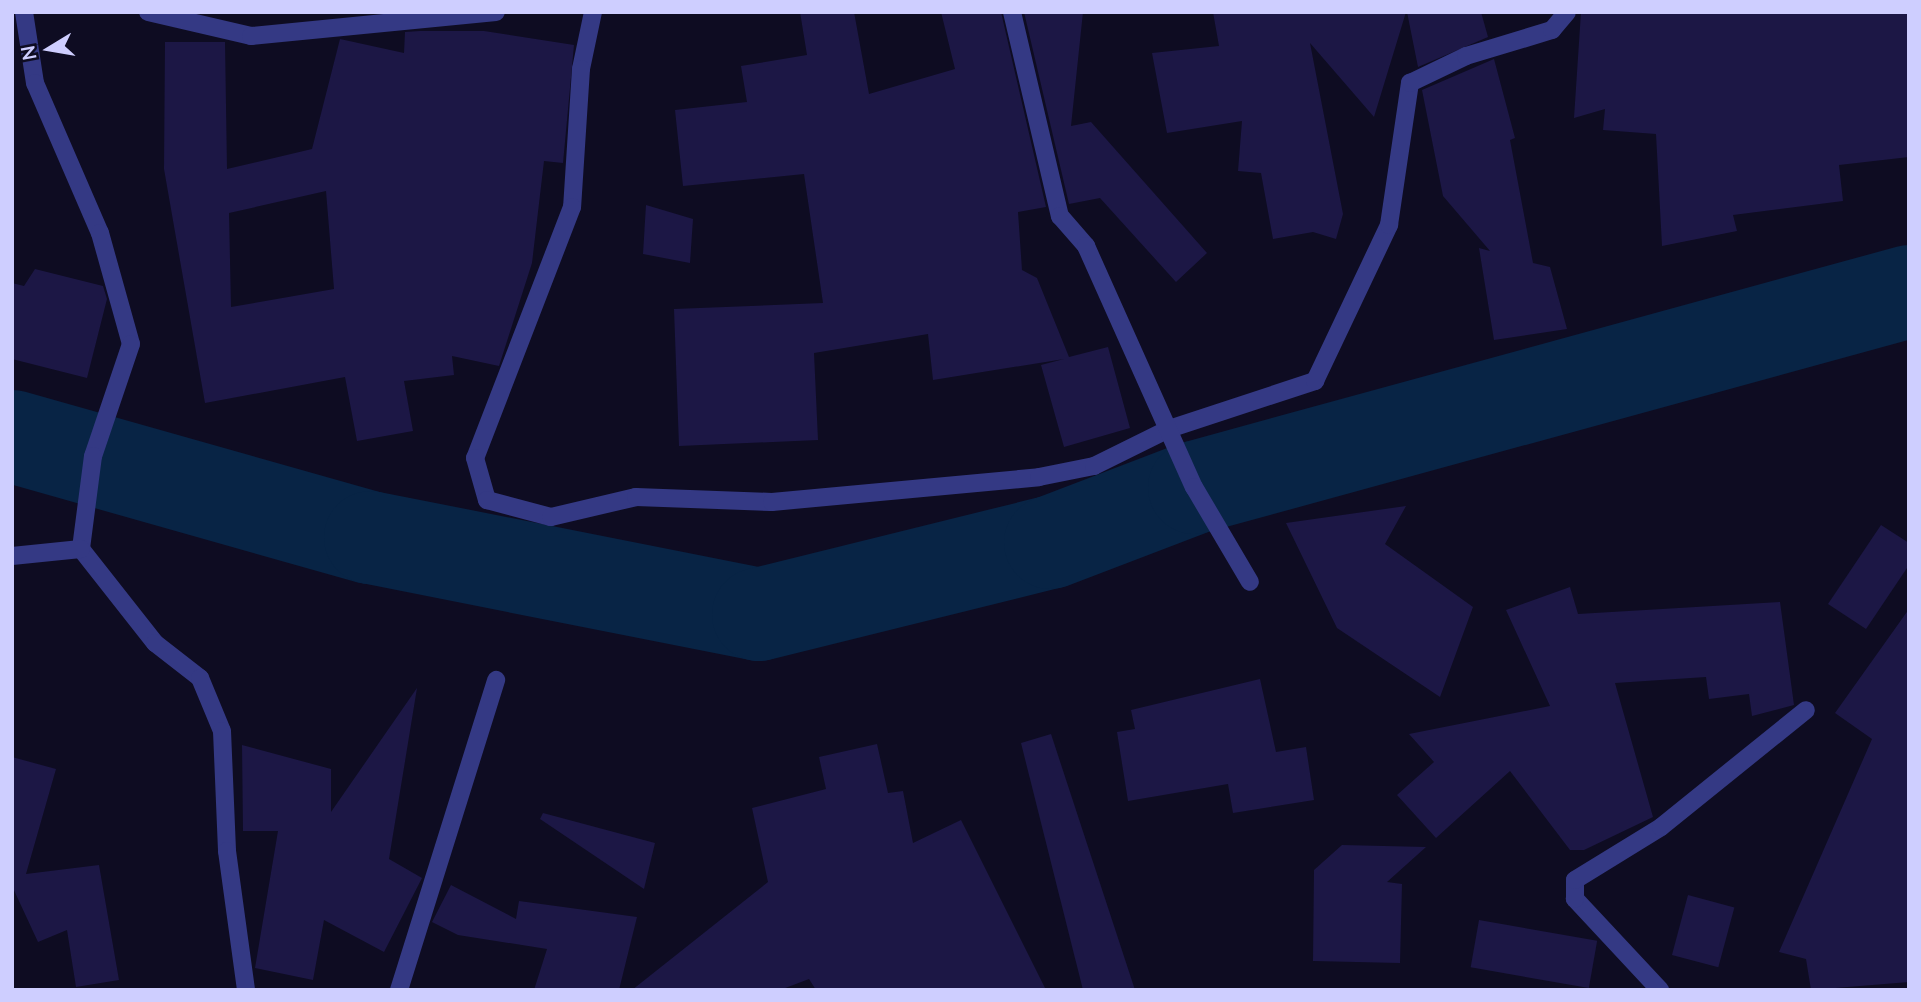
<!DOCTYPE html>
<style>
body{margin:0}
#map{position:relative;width:1921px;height:1002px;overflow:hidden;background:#0e0c22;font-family:Lato,sans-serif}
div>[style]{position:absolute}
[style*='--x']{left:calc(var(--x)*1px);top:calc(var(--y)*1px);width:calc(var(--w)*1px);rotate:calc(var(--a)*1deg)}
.river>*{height:93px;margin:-46.5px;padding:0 46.5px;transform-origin:46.5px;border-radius:46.5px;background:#082445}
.building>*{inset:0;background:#1c1745;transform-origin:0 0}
.minor>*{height:18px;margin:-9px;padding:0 9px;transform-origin:9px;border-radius:9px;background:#343984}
span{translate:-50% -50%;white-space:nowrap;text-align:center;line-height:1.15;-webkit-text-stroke:6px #0e0c22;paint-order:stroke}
.frame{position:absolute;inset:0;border:14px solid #ceceff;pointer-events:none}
.north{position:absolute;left:14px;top:14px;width:70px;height:70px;-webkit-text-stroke:5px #0e0c22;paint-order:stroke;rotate:259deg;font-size:19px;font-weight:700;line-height:28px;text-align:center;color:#ceceff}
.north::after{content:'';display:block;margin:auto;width:24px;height:32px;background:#ceceff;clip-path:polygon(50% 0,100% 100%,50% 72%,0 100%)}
</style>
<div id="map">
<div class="river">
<div style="--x:12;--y:436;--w:372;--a:15.8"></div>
<div style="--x:370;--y:537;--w:396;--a:11.2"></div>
<div style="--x:758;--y:614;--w:301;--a:-13.9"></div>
<div style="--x:1050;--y:542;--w:154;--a:-20.9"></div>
<div style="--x:1194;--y:487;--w:741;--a:-15.33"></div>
</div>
<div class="building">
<div style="clip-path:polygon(800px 12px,854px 12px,869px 94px,955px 69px,941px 12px,1001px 12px,1046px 207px,1018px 212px,1022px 270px,1037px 278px,1069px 357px,1108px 347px,1130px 428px,1064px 447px,1041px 365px,1064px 359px,933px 380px,928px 334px,814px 353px,818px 440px,679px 446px,674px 309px,823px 303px,804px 174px,683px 186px,675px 110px,747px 102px,741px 66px,807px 55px)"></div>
<div style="clip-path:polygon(1024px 12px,1083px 12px,1071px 126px,1091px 122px,1207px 253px,1176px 282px,1100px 198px,1069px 204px)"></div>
<div style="clip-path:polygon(1213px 12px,1406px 12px,1374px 117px,1310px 43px,1343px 214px,1336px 239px,1313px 232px,1273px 239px,1261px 173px,1238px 171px,1242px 121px,1167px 133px,1152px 53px,1219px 46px)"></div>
<div style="clip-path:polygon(1407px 12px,1481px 12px,1488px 37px,1418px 67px)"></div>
<div style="clip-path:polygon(1581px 12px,1909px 12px,1909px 157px,1839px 165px,1843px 201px,1733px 215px,1737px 231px,1662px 246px,1656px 134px,1603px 130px,1605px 109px,1574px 118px)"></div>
<div style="clip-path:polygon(evenodd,420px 31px,484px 31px,574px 45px,563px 163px,544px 161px,532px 263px,499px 366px,452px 356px,454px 375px,404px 381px,413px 431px,357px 441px,345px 377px,205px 403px,164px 169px,165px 42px,225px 42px,227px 169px,312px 149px,340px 39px,404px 53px,405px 32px,420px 31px,326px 191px,334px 289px,231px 307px,229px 213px,326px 191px)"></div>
<div style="clip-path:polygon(1494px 59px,1515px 138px,1510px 140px,1533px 263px,1550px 267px,1567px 329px,1494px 340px,1479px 248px,1490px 251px,1443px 196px,1422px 90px)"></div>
<div style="clip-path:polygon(646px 205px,693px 219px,690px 263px,643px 254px)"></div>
<div style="clip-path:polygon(35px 269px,103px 286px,107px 299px,87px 378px,12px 359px,12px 283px,24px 286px)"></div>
<div style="clip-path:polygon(1406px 506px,1385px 544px,1473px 607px,1440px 697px,1337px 628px,1286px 523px)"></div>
<div style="clip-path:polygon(1881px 525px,1909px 543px,1909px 565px,1866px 629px,1828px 604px)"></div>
<div style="clip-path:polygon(1570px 587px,1578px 614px,1780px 602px,1794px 705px,1752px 716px,1749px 694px,1709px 699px,1706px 677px,1615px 683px,1653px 817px,1584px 850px,1570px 850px,1510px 771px,1436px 838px,1397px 795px,1434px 762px,1409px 734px,1550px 706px,1506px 610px)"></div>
<div style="clip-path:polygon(1909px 609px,1909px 982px,1811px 990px,1806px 959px,1779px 952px,1872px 739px,1835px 713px)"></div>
<div style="clip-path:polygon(1260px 679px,1276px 752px,1306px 747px,1314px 800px,1233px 813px,1228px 784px,1128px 801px,1117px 732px,1135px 729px,1131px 710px)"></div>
<div style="clip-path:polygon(417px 688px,389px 859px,422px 878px,384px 952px,324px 920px,313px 980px,255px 968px,278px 831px,243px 831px,242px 745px,331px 769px,331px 812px)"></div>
<div style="clip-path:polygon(1051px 734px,1135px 990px,1083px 990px,1021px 743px)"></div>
<div style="clip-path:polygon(877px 744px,888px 793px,903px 791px,913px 843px,961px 820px,1046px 990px,816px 990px,809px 979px,780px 990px,632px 990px,768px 882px,752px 808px,826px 789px,819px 757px)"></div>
<div style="clip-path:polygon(12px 757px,56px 769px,26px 874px,99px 865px,119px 980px,76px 987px,67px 930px,38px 942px,12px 886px)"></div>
<div style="clip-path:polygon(543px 813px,655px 843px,644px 889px,540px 819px)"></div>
<div style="clip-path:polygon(1342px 845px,1426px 847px,1387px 882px,1402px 884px,1400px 963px,1313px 961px,1314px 870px)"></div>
<div style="clip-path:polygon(451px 885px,516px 919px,519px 901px,637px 917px,619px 990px,534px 990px,547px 949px,458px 935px,432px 922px)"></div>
<div style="left:1688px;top:895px;width:48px;height:62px;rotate:15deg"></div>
<div style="left:1479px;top:920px;width:120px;height:48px;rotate:10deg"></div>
</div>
<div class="minor">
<div style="--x:24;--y:12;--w:72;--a:81.2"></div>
<div style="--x:35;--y:83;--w:163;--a:66.6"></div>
<div style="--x:100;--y:233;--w:115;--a:74.4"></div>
<div style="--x:131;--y:344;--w:118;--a:108.7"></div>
<div style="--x:93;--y:456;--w:94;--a:97.4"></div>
<div style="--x:81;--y:549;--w:120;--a:51.8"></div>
<div style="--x:155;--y:643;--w:57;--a:37.9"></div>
<div style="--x:200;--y:678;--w:57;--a:67.5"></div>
<div style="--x:222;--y:731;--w:120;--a:87.6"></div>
<div style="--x:227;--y:851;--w:140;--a:82.2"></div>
<div style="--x:148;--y:12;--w:106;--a:13.1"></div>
<div style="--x:251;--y:36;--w:246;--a:-5.6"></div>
<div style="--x:593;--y:12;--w:58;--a:101.9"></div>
<div style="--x:581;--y:69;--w:138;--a:93.7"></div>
<div style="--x:572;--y:207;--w:269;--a:111.1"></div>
<div style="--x:475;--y:458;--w:44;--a:74.1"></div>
<div style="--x:487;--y:500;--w:66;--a:14.9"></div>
<div style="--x:551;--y:517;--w:87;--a:-13.2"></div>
<div style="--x:636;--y:497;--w:136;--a:2.1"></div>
<div style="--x:772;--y:502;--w:268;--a:-5.3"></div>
<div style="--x:1039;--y:477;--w:56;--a:-11.3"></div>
<div style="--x:1094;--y:466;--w:84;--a:-26.3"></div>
<div style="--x:1169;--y:429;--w:154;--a:-18.2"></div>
<div style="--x:1315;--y:381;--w:173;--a:-64.6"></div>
<div style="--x:1389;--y:225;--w:144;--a:-81.6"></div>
<div style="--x:1410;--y:83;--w:62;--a:-25.7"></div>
<div style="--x:1466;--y:56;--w:90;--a:-16.8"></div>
<div style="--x:1552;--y:30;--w:23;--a:-50"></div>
<div style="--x:1012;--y:12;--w:210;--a:76.8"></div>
<div style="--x:1060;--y:216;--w:40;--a:49"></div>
<div style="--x:1086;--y:246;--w:264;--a:65.9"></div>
<div style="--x:1194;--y:487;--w:110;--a:59.5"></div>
<div style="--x:12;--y:556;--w:69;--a:-5.8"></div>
<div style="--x:399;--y:990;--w:325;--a:-72.6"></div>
<div style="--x:1660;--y:990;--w:125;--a:-133"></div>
<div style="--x:1575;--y:899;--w:19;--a:-90"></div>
<div style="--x:1575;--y:880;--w:101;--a:-31.6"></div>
<div style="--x:1661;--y:827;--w:186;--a:-38.9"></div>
</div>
<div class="frame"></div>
<div class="north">N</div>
</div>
